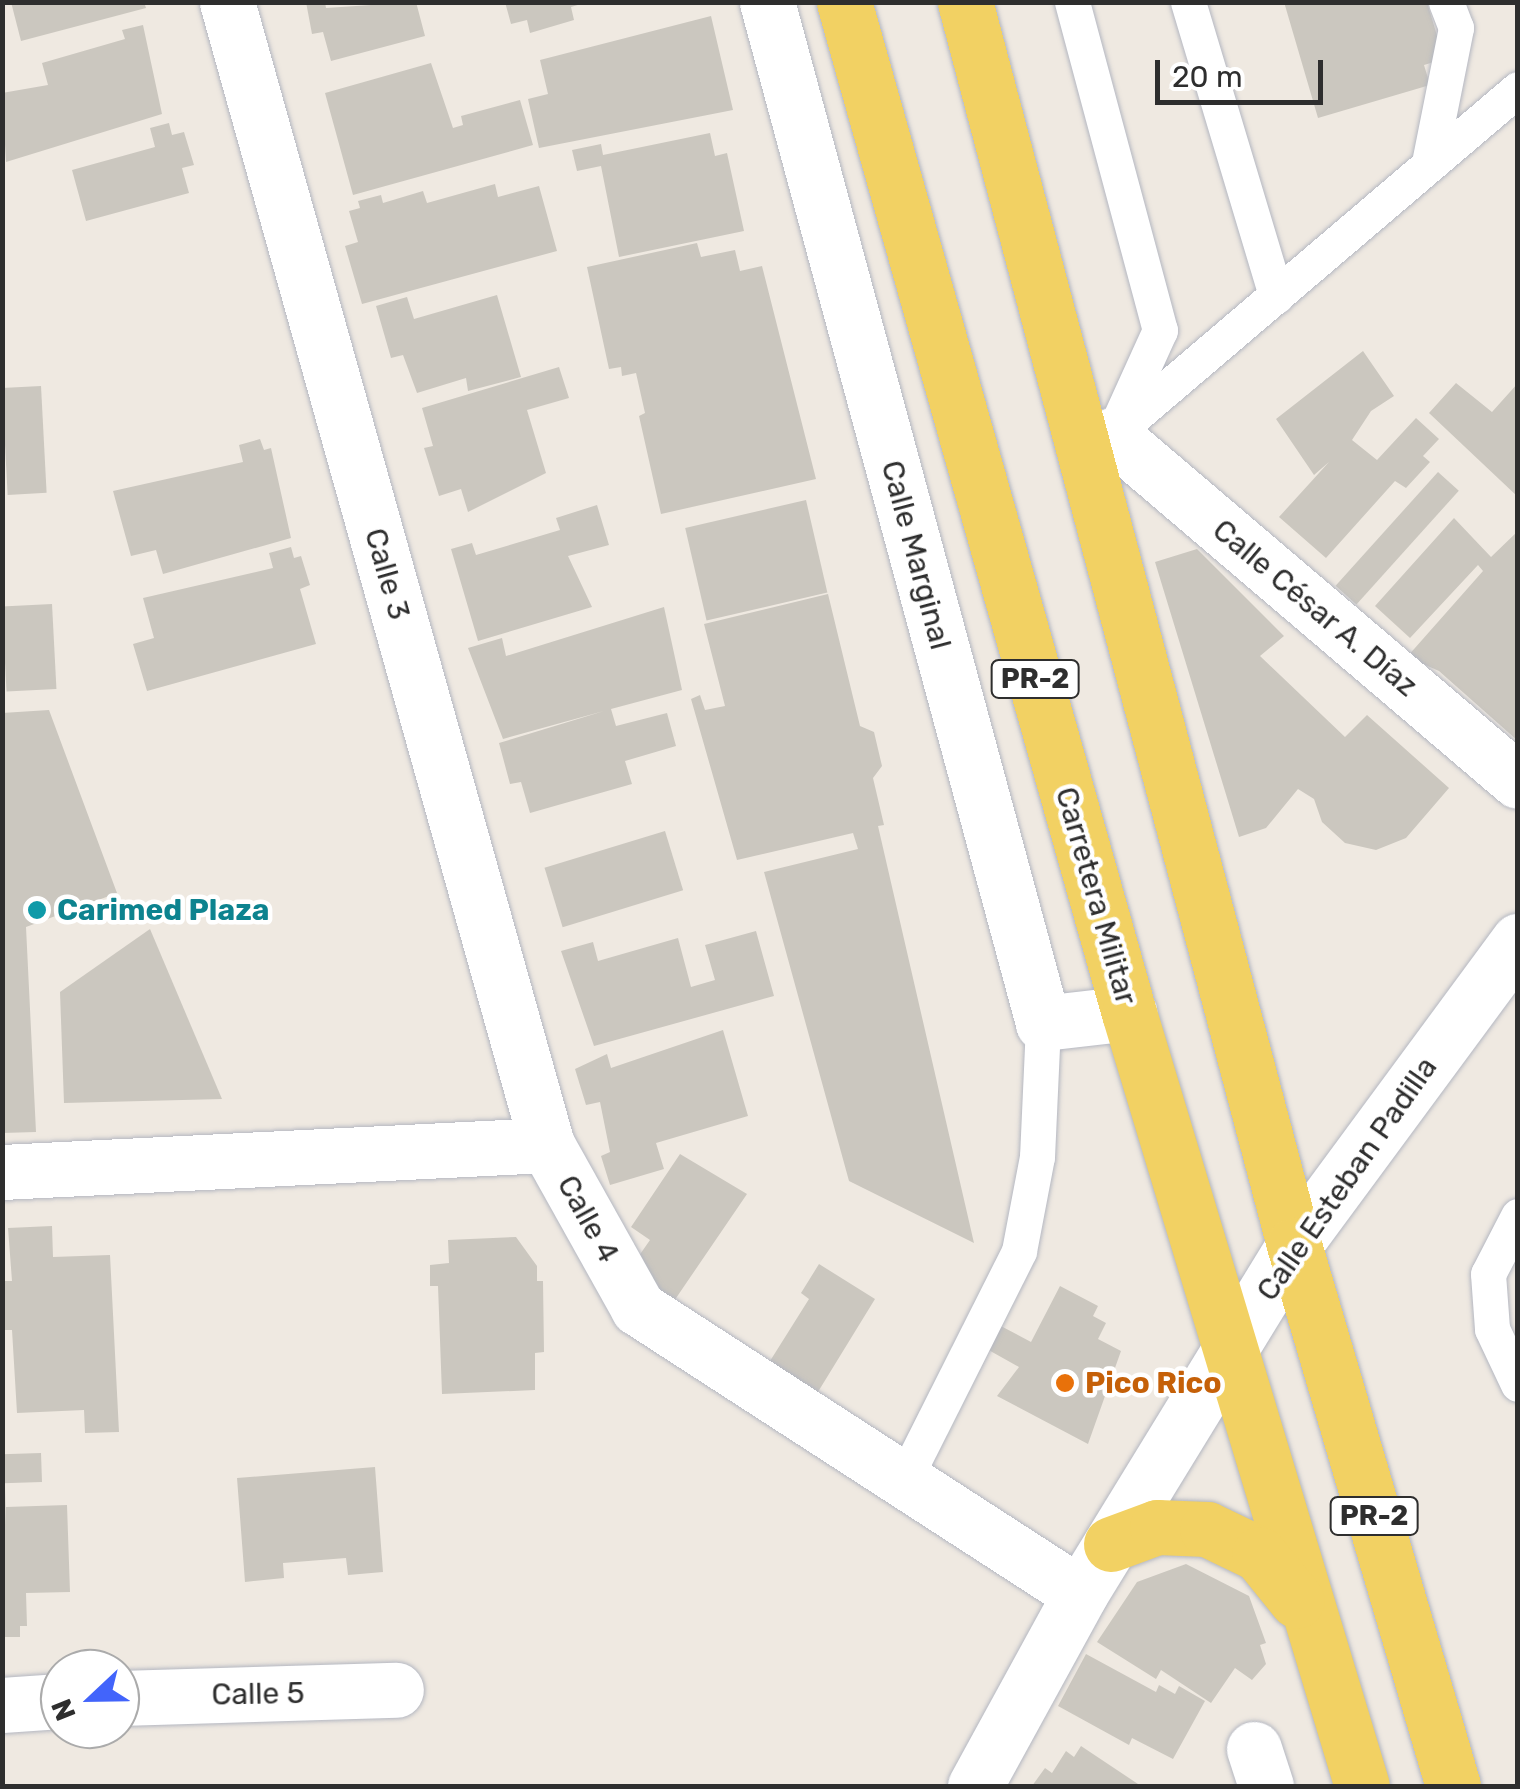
<!DOCTYPE html>
<meta charset="utf-8">
<style>
body{margin:0}
#map{position:relative;width:1520px;height:1789px;overflow:hidden;background:#efe9e1;font-family:Rubik,sans-serif}
div>[style]{position:absolute}
[style*='--x']{left:calc(var(--x)*1px);top:calc(var(--y)*1px);width:calc(var(--w)*1px);rotate:calc(var(--a)*1deg)}
.building>*{inset:0;background:#cbc7bf;transform-origin:0 0}
.roads{filter:drop-shadow(0 0 2px #b4b7c1) drop-shadow(0 0 2px #b4b7c1)}
.lane>*{height:35px;margin:-17.5px;padding:0 17.5px;transform-origin:17.5px;border-radius:17.5px;background:#fff}
.street>*{height:55px;margin:-27.5px;padding:0 27.5px;transform-origin:27.5px;border-radius:27.5px;background:#fff}
.primary>*{height:55px;margin:-27.5px;padding:0 27.5px;transform-origin:27.5px;border-radius:27.5px;background:#f2d163}
.dots>*{width:28px;height:28px;translate:-50% -50%;box-sizing:border-box;border:5px solid #fff;border-radius:50%}
span{translate:-50% -50%;white-space:nowrap;text-align:center;line-height:1.15;-webkit-text-stroke:9px #fff;paint-order:stroke}
.shield-label span{padding:2px 8px;background:#fff;border:2px solid;border-radius:8px;-webkit-text-stroke-width:0}
.shield-label{font-size:28px;color:#2e2e2e;font-weight:700}
.street-label{font-size:30px;color:#2e2e2e}
.culture-label{font-size:30px;color:#0d838f;font-weight:700}
.left{translate:0 -50%;text-align:left}
.food-label{font-size:30px;color:#c56008;font-weight:700}
.frame{position:absolute;inset:0;border:5px solid #2e2e2e;pointer-events:none}
.north{position:absolute;left:40px;top:1649px;width:100px;height:100px;box-sizing:border-box;background:#fff;border:2px solid #ababab;border-radius:50%;rotate:248deg;font-size:28px;font-weight:700;line-height:40px;text-align:center;color:#2e2e2e}
.north::after{content:'';display:block;margin:auto;width:35px;height:45px;background:#4264fb;clip-path:polygon(50% 0,100% 100%,50% 72%,0 100%)}
.scale{position:absolute;left:1155px;top:60px;width:168px;height:45px;box-sizing:border-box;border:5px solid #2e2e2e;border-top:0;padding-left:12px;font-size:30px;line-height:35px;white-space:nowrap;color:#2e2e2e;-webkit-text-stroke:8px #fff;paint-order:stroke}
</style>
<div id="map">
<div class="building">
<div style="clip-path:polygon(11px 2px,144px 2px,146px 8px,21px 41px)"></div>
<div style="clip-path:polygon(306px 2px,325px 2px,326px 8px,416px 2px,425px 36px,331px 61px,323px 32px,312px 34px)"></div>
<div style="clip-path:polygon(505px 2px,581px 2px,581px 4px,571px 7px,574px 20px,530px 33px,527px 20px,511px 24px)"></div>
<div style="clip-path:polygon(1284px 2px,1427px 2px,1444px 59px,1424px 65px,1430px 85px,1318px 118px)"></div>
<div style="clip-path:polygon(711px 16px,733px 110px,539px 148px,528px 99px,548px 94px,540px 60px)"></div>
<div style="clip-path:polygon(143px 25px,162px 114px,6px 162px,2px 93px,48px 85px,42px 63px,125px 39px,122px 30px)"></div>
<div style="clip-path:polygon(431px 63px,453px 128px,463px 125px,461px 116px,520px 100px,533px 145px,353px 195px,325px 93px)"></div>
<div style="clip-path:polygon(169px 123px,172px 135px,184px 132px,194px 165px,182px 168px,189px 193px,86px 221px,72px 170px,155px 147px,150px 128px)"></div>
<div style="clip-path:polygon(710px 133px,715px 156px,727px 153px,744px 231px,619px 257px,601px 166px,577px 171px,572px 150px,601px 144px,603px 155px)"></div>
<div style="clip-path:polygon(495px 184px,498px 197px,539px 186px,557px 251px,362px 304px,345px 246px,358px 242px,349px 211px,360px 208px,358px 201px,381px 195px,383px 203px,423px 191px,427px 203px)"></div>
<div style="clip-path:polygon(697px 243px,701px 257px,735px 250px,740px 271px,762px 266px,816px 479px,661px 514px,639px 416px,645px 413px,636px 373px,622px 376px,621px 367px,609px 369px,587px 267px)"></div>
<div style="clip-path:polygon(497px 295px,521px 377px,468px 391px,466px 378px,417px 393px,403px 355px,391px 358px,376px 306px,407px 297px,414px 319px)"></div>
<div style="clip-path:polygon(1363px 351px,1394px 396px,1371px 411px,1352px 440px,1377px 460px,1416px 418px,1439px 439px,1423px 456px,1430px 462px,1406px 488px,1395px 481px,1326px 558px,1279px 517px,1329px 462px,1314px 475px,1276px 419px)"></div>
<div style="clip-path:polygon(559px 367px,569px 398px,527px 410px,546px 473px,468px 512px,461px 489px,439px 496px,424px 448px,433px 446px,422px 408px)"></div>
<div style="clip-path:polygon(1456px 383px,1492px 412px,1518px 383px,1518px 497px,1429px 413px)"></div>
<div style="left:41px;top:386px;width:107px;height:39px;rotate:87deg"></div>
<div style="clip-path:polygon(260px 439px,264px 450px,271px 448px,291px 538px,163px 574px,156px 550px,131px 556px,113px 491px,243px 462px,239px 445px)"></div>
<div style="left:1438px;top:472px;width:28px;height:153px;rotate:42deg"></div>
<div style="left:806px;top:500px;width:95px;height:124px;rotate:77deg"></div>
<div style="clip-path:polygon(597px 505px,609px 545px,568px 556px,592px 607px,478px 641px,451px 549px,472px 543px,476px 555px,560px 530px,556px 518px)"></div>
<div style="clip-path:polygon(1454px 518px,1491px 557px,1518px 531px,1518px 741px,1439px 671px,1407px 657px,1483px 571px,1478px 565px,1410px 638px,1375px 606px)"></div>
<div style="clip-path:polygon(291px 547px,294px 558px,301px 556px,310px 585px,300px 589px,316px 644px,147px 691px,133px 644px,154px 638px,143px 598px,273px 568px,269px 553px)"></div>
<div style="clip-path:polygon(1197px 549px,1284px 636px,1260px 656px,1345px 737px,1367px 715px,1449px 788px,1406px 838px,1376px 850px,1345px 843px,1322px 822px,1314px 799px,1298px 789px,1266px 828px,1239px 837px,1155px 562px)"></div>
<div style="clip-path:polygon(828px 594px,860px 726px,874px 732px,882px 766px,873px 778px,884px 825px,878px 826px,974px 1243px,849px 1181px,764px 872px,858px 849px,853px 833px,737px 860px,691px 699px,700px 695px,705px 710px,725px 706px,704px 624px)"></div>
<div style="left:52px;top:604px;width:85px;height:50px;rotate:87deg"></div>
<div style="clip-path:polygon(664px 607px,682px 690px,611px 709px,616px 726px,667px 713px,676px 746px,625px 761px,632px 784px,530px 813px,521px 782px,510px 784px,499px 743px,604px 711px,503px 739px,468px 648px,502px 638px,506px 656px)"></div>
<div style="clip-path:polygon(49px 710px,117px 893px,26px 927px,36px 1132px,2px 1133px,2px 713px)"></div>
<div style="left:665px;top:831px;width:62px;height:126px;rotate:73deg"></div>
<div style="clip-path:polygon(150px 929px,222px 1099px,64px 1103px,60px 992px)"></div>
<div style="clip-path:polygon(756px 931px,774px 996px,594px 1046px,561px 951px,593px 942px,598px 961px,678px 938px,691px 987px,715px 980px,705px 945px)"></div>
<div style="clip-path:polygon(723px 1030px,748px 1116px,656px 1143px,664px 1169px,610px 1185px,601px 1156px,610px 1152px,600px 1102px,586px 1105px,575px 1069px,607px 1054px,611px 1068px)"></div>
<div style="clip-path:polygon(680px 1154px,747px 1194px,672px 1304px,627px 1273px,650px 1240px,631px 1227px)"></div>
<div style="clip-path:polygon(52px 1226px,53px 1257px,110px 1255px,119px 1432px,85px 1433px,84px 1410px,17px 1413px,12px 1330px,2px 1330px,2px 1281px,12px 1281px,8px 1228px)"></div>
<div style="clip-path:polygon(516px 1237px,537px 1266px,537px 1281px,543px 1281px,544px 1352px,535px 1353px,535px 1390px,442px 1394px,438px 1286px,430px 1286px,430px 1265px,449px 1263px,448px 1240px)"></div>
<div style="clip-path:polygon(819px 1264px,875px 1299px,813px 1400px,765px 1369px,809px 1299px,801px 1293px)"></div>
<div style="clip-path:polygon(1060px 1286px,1098px 1306px,1093px 1316px,1106px 1323px,1098px 1339px,1121px 1351px,1088px 1444px,997px 1396px,1019px 1367px,985px 1348px,997px 1324px,1031px 1342px)"></div>
<div style="left:41px;top:1453px;width:29px;height:39px;rotate:88deg"></div>
<div style="clip-path:polygon(375px 1467px,383px 1572px,348px 1575px,346px 1558px,283px 1563px,284px 1578px,245px 1582px,237px 1478px)"></div>
<div style="clip-path:polygon(6px 1488px,6px 1507px,67px 1505px,70px 1592px,26px 1593px,27px 1626px,20px 1626px,20px 1637px,2px 1637px)"></div>
<div style="clip-path:polygon(1186px 1564px,1249px 1596px,1266px 1643px,1260px 1645px,1266px 1664px,1252px 1680px,1235px 1668px,1211px 1703px,1161px 1670px,1156px 1679px,1097px 1642px,1137px 1582px)"></div>
<div style="clip-path:polygon(1086px 1654px,1156px 1692px,1159px 1685px,1175px 1694px,1179px 1686px,1205px 1701px,1173px 1759px,1132px 1738px,1129px 1745px,1058px 1706px)"></div>
<div style="clip-path:polygon(1081px 1746px,1141px 1786px,1032px 1786px,1045px 1768px,1052px 1773px,1066px 1751px,1074px 1757px)"></div>
</div>
<div class="roads">
<div class="lane">
<div style="--x:1072;--y:2;--w:340;--a:75"></div>
<div style="--x:1160;--y:330;--w:104;--a:114.4"></div>
<div style="--x:1188;--y:2;--w:307;--a:73.3"></div>
<div style="--x:1429;--y:163;--w:138;--a:-78.7"></div>
<div style="--x:1456;--y:28;--w:28;--a:-111"></div>
<div style="--x:1092;--y:441;--w:21;--a:-17"></div>
<div style="--x:1112;--y:435;--w:533;--a:-40.44"></div>
<div style="--x:1518;--y:1216;--w:65;--a:117.3"></div>
<div style="--x:1488;--y:1274;--w:55;--a:85.8"></div>
<div style="--x:1492;--y:1329;--w:61;--a:64.7"></div>
<div style="--x:904;--y:1480;--w:256;--a:-63.3"></div>
<div style="--x:1019;--y:1251;--w:96;--a:-79.2"></div>
<div style="--x:1037;--y:1157;--w:134;--a:-87.4"></div>
</div>
<div class="street">
<div style="--x:227;--y:2;--w:1187;--a:74.36"></div>
<div style="--x:547;--y:1145;--w:187;--a:60.8"></div>
<div style="--x:638;--y:1308;--w:526;--a:32.91"></div>
<div style="--x:767;--y:2;--w:1058;--a:74.87"></div>
<div style="--x:1043;--y:1023;--w:87;--a:-6.6"></div>
<div style="--x:1112;--y:435;--w:533;--a:40.44"></div>
<div style="--x:2;--y:1172;--w:546;--a:-2.84"></div>
<div style="--x:120;--y:1698;--w:276;--a:-1.7"></div>
<div style="--x:2;--y:1705;--w:58;--a:-3.9"></div>
<div style="--x:1254;--y:1749;--w:39;--a:72"></div>
<div style="--x:975;--y:1786;--w:219;--a:-61.3"></div>
<div style="--x:1080;--y:1594;--w:409;--a:-58.5"></div>
<div style="--x:1294;--y:1245;--w:378;--a:-53.6"></div>
</div>
<div class="primary">
<div style="--x:844;--y:2;--w:1050;--a:74.26"></div>
<div style="--x:1129;--y:1013;--w:807;--a:73.23"></div>
<div style="--x:965;--y:2;--w:1286;--a:75.17"></div>
<div style="--x:1294;--y:1245;--w:564;--a:73.62"></div>
<div style="--x:1111;--y:1544;--w:49;--a:-20.3"></div>
<div style="--x:1157;--y:1527;--w:50;--a:2.3"></div>
<div style="--x:1207;--y:1529;--w:58;--a:25.7"></div>
<div style="--x:1259;--y:1554;--w:60;--a:51"></div>
</div>
</div>
<div class="dots">
<div style="left:37px;top:910px;background:#0f9aa8"></div>
<div style="left:1065px;top:1383px;background:#e8710a"></div>
</div>
<div class="shield-label">
<span style="left:1035px;top:679px">PR-2</span>
<span style="left:1374px;top:1516px">PR-2</span>
</div>
<div class="street-label">
<span style="left:916px;top:555px;rotate:75deg">Calle Marginal</span>
<span style="left:387px;top:574px;rotate:74deg">Calle 3</span>
<span style="left:1315px;top:608px;rotate:40deg">Calle César A. Díaz</span>
<span style="left:1096px;top:896px;rotate:74deg">Carretera Militar</span>
<span style="left:1347px;top:1179px;rotate:-55deg">Calle Esteban Padilla</span>
<span style="left:588px;top:1219px;rotate:61deg">Calle 4</span>
<span style="left:258px;top:1694px;rotate:-1deg">Calle 5</span>
</div>
<div class="culture-label">
<span class="left" style="left:57px;top:910px">Carimed Plaza</span>
</div>
<div class="food-label">
<span class="left" style="left:1085px;top:1383px">Pico Rico</span>
</div>
<div class="frame"></div>
<div class="north">N</div>
<div class="scale">20 m</div>
</div>
